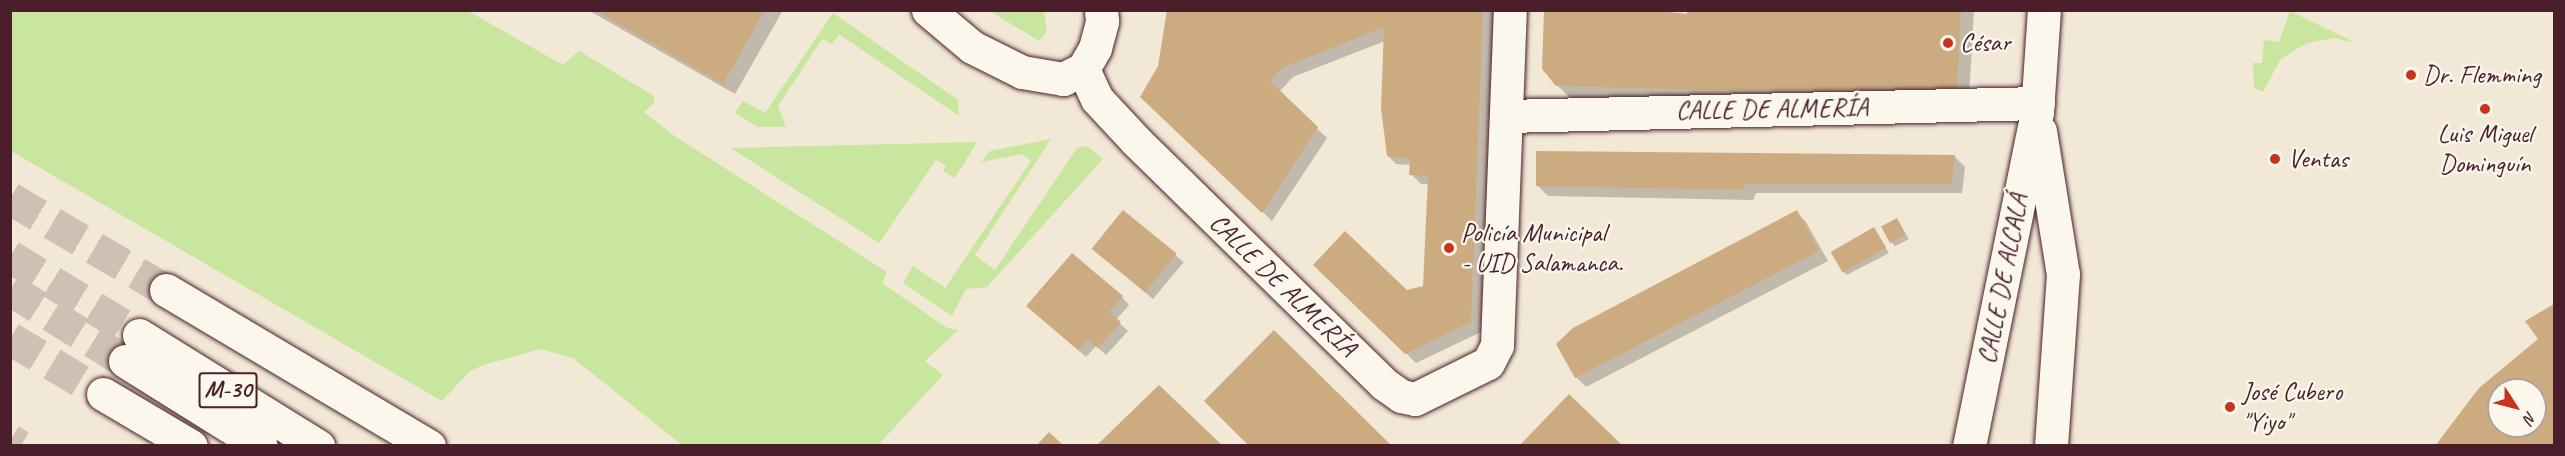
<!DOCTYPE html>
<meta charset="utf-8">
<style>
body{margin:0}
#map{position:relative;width:2565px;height:456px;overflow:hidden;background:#f2e8d6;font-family:Caveat,sans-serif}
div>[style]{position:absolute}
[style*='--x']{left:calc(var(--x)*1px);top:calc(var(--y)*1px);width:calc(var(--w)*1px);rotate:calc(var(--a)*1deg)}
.green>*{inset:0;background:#c8e69d}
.shadow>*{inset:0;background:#0003;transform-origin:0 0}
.building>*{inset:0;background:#cdab80;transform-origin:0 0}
.highway-tunnel>*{height:33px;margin-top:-16.5px;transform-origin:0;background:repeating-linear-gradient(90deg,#d0c0b4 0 33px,transparent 0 49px)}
.roads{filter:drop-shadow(0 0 2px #4a1f2b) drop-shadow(0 0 2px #4a1f2b)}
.street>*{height:33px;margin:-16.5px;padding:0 16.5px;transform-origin:16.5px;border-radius:16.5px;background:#fbf7ec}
.primary>*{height:33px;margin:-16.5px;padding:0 16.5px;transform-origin:16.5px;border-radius:16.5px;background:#fbf7ec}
.highway>*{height:33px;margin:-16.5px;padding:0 16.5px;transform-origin:16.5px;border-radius:16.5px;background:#fbf7ec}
.dots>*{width:16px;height:16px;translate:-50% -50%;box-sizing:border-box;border:3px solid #fbf7ec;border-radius:50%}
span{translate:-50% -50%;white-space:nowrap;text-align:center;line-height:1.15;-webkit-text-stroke:4.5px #fbf7ec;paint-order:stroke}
.shield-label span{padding:2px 4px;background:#fbf7ec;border:2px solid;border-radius:4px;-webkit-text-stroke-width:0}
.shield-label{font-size:24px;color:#4a1f2b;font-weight:700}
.poi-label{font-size:26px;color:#4a1f2b}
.left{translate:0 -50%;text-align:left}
.street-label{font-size:26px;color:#4a1f2b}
.frame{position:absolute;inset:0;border:12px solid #4a1f2b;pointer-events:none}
.north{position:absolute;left:2487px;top:378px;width:60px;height:60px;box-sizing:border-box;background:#fbf7ec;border:2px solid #b4a19f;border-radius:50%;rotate:126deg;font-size:16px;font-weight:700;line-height:24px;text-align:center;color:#4a1f2b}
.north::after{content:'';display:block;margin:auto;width:21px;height:27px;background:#c8321e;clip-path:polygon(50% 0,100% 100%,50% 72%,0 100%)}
</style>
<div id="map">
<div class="green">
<div style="clip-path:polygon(11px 10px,468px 11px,563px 65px,579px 51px,654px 96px,654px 103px,644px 112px,673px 135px,887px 272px,882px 283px,947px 328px,958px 330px,925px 361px,943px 375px,877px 446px,682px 445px,573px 358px,541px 349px,483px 365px,469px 372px,442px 401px,11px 151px)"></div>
<div style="clip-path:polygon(990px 11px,1044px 11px,1047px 31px,1039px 41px)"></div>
<div style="clip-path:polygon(2290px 11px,2356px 43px,2334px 38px,2311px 42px,2296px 49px,2280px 60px,2263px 92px,2254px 88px,2253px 63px,2262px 63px,2264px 40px,2279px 42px)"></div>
<div style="clip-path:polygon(833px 13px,958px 100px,959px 116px,839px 34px,832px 44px,822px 39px,778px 106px,786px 127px,758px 127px,735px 113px,743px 101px,765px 113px)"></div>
<div style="clip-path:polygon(1051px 139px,975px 255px,995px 270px,1077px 148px,1087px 146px,1103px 159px,987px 287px,966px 289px,952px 316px,903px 283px,913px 266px,945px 288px,1031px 161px,1022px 154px,981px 162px,990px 151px)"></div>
<div style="clip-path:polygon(977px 142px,955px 178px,943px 171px,946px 166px,936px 160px,879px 243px,731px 148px)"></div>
</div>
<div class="shadow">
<div style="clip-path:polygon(588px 10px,687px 13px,783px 10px,735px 94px)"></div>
<div style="clip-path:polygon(1169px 10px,1495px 10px,1481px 332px,1416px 363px,1315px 265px,1406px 292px,1424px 287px,1429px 184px,1421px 184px,1411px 174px,1411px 165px,1396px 164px,1388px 156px,1385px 41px,1293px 77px,1279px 92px,1327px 138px,1272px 221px,1142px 96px,1159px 67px)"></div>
<div style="clip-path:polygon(1545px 10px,1667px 10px,1667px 14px,1688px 16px,1689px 10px,1974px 10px,1969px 99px,1728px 101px,1570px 98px,1557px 85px)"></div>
<div style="clip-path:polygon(1955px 157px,1965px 167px,1962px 193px,1756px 193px,1753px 200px,1548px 196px,1538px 186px)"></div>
<div style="left:1124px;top:212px;width:78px;height:48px;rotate:40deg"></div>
<div style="clip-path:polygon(1796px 212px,1806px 222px,1828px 261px,1586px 387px,1576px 377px)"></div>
<div style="clip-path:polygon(1897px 220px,1909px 239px,1895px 246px,1891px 242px)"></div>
<div style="clip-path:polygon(1874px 229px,1889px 253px,1847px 275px,1843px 271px)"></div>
<div style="clip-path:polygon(1122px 297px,1129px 305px,1116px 320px,1128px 331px,1106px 355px,1096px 346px,1086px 357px,1036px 314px)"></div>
<div style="clip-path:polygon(evenodd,2554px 306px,2554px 446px,2437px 446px,2480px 389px,2540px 339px,2528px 321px,2554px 306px,2499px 390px,2535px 390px,2535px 426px,2499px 426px,2499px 390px)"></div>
</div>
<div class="building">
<div style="clip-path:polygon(595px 10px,686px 11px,765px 10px,723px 84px)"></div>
<div style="clip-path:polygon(1167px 10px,1483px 10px,1471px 322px,1405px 354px,1313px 265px,1345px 231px,1407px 290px,1423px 286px,1428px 176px,1409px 175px,1410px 159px,1387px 156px,1381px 108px,1384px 27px,1282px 68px,1270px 81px,1318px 127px,1262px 213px,1140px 97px,1158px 66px)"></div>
<div style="clip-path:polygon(1544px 10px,1655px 10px,1687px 14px,1687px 10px,1961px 10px,1957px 88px,1715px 90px,1556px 86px,1542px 69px)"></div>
<div style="clip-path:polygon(1536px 151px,1955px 155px,1952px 184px,1746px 184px,1743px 190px,1536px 186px)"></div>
<div style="left:1123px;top:210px;width:69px;height:50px;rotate:39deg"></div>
<div style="clip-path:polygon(1797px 210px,1819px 251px,1575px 378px,1556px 344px,1573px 328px)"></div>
<div style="left:1897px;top:218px;width:19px;height:18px;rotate:62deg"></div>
<div style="left:1874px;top:227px;width:24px;height:50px;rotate:60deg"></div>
<div style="clip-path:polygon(1072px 253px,1123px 296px,1109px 312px,1121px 322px,1098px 348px,1087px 340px,1078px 350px,1026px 306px)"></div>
<div style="clip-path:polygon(evenodd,2554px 304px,2554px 446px,2435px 446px,2479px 388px,2538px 339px,2525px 321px,2554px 304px,2499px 390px,2535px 390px,2535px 426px,2499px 426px,2499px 390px)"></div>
<div style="clip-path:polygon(1274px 330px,1392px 446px,1249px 446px,1204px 401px)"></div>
<div style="clip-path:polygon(1159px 385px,1223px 446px,1096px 446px)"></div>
<div style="clip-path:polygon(1569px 394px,1623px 446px,1519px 446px)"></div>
<div style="clip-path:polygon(1049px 432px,1064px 446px,1036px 446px)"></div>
</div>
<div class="highway-tunnel">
<div style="--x:10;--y:198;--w:181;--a:30.5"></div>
<div style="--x:10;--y:256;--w:151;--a:31.5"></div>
<div style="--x:10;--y:289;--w:136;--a:32.1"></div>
<div style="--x:10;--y:338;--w:109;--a:31.1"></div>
<div style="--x:10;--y:440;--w:12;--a:31"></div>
</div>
<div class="roads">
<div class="street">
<div style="--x:928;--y:10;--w:57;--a:40.1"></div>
<div style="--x:972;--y:47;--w:56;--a:26.6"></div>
<div style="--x:1022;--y:72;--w:42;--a:9.7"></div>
<div style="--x:1063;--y:79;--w:22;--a:-27"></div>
<div style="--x:1083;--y:69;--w:24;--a:-60"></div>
<div style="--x:1095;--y:48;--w:28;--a:-75"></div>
<div style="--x:1102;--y:21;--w:11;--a:-95"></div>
<div style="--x:1083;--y:69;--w:33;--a:65"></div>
<div style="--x:1097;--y:99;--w:57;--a:47.1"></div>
<div style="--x:1136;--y:141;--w:347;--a:44.4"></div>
<div style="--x:1384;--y:384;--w:21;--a:35"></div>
<div style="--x:1401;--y:396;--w:14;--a:12"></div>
<div style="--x:1415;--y:399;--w:81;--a:-26.3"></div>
<div style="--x:1488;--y:363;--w:20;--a:-63"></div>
<div style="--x:1497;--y:345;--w:335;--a:-87.8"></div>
<div style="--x:1506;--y:116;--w:532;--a:-1.4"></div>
</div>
<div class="primary">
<div style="--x:2040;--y:131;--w:145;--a:80.9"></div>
<div style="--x:2063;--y:274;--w:172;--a:94"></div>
<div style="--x:1969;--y:446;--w:341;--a:-78.5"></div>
<div style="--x:2037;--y:112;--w:102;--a:-86.1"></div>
</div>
<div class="highway">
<div style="--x:166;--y:290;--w:306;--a:30.7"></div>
<div style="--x:139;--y:335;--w:211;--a:31.8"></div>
<div style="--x:125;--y:361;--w:160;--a:32"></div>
<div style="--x:103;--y:394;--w:102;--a:30.6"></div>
</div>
</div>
<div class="dots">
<div style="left:1948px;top:43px;background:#c8321e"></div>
<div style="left:2411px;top:75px;background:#c8321e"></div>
<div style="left:2485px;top:109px;background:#c8321e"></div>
<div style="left:2275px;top:159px;background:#c8321e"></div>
<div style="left:1449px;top:248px;background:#c8321e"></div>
<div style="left:2230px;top:407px;background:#c8321e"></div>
</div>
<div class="shield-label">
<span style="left:228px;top:390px">M-30</span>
</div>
<div class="poi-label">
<span class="left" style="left:1960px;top:43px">César</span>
<span class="left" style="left:2423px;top:75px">Dr. Flemming</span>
<span style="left:2485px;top:149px">Luis Miguel<br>Dominguín</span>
<span class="left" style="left:2288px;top:159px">Ventas</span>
<span class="left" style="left:1461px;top:248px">Policía Municipal<br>- UID Salamanca.</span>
<span class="left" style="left:2242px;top:407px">José Cubero<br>"Yiyo"</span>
</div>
<div class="street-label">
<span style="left:1772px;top:109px;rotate:-1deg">CALLE DE ALMERÍA</span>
<span style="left:2003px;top:279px;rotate:-79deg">CALLE DE ALCALÁ</span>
<span style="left:1283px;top:285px;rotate:44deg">CALLE DE ALMERÍA</span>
</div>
<div class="frame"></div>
<div class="north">N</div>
</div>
